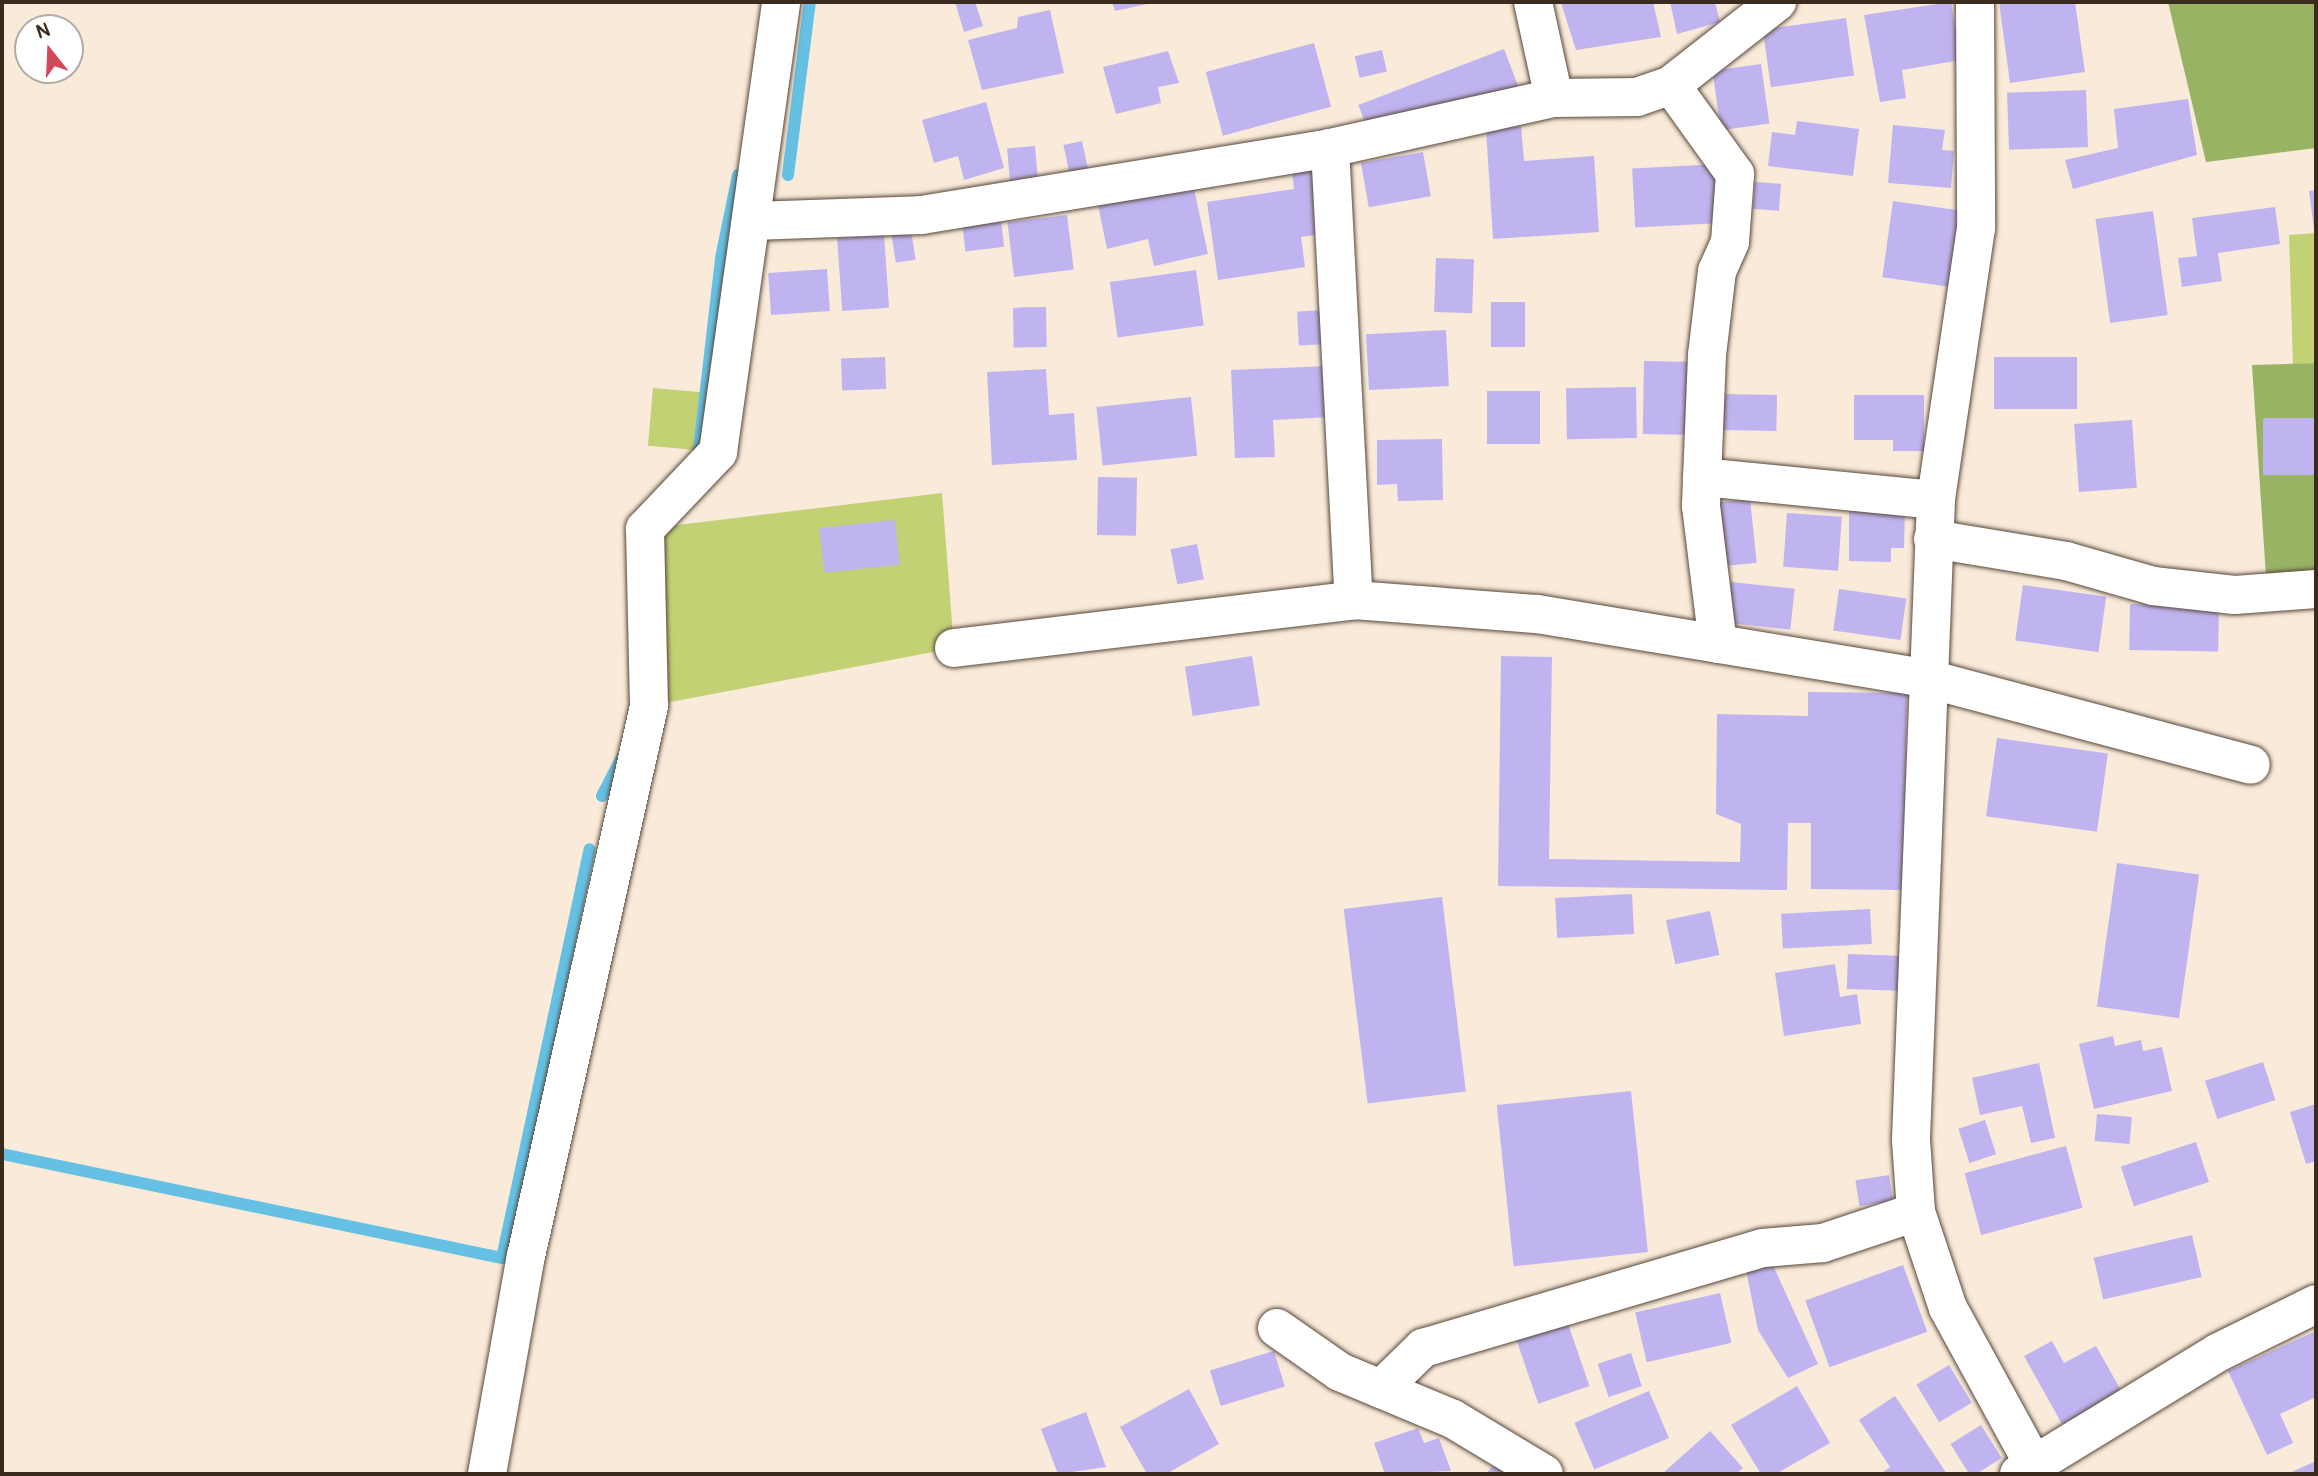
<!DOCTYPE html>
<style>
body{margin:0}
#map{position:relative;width:2318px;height:1476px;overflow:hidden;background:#f9ead9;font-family:Pangolin,sans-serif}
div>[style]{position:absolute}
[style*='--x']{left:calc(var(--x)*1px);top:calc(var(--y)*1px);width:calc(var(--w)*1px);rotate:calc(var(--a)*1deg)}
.green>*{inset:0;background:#c2d173;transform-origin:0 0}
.forest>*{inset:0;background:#99b365}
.stream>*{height:12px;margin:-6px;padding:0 6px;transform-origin:6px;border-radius:6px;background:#65c0e3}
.building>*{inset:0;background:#c0b4f0;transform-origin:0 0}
.roads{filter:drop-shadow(0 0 2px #58473a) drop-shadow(0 0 2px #58473a)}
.street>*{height:38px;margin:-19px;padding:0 19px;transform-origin:19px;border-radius:19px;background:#fff}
span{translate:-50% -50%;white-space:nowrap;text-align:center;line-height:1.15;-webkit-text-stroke:7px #fff;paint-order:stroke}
.frame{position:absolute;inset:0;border:4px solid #3b2a1e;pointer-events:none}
.north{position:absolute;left:14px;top:14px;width:70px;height:70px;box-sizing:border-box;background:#fff;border:2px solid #b1aaa5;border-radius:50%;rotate:342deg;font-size:19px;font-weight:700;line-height:28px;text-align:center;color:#3b2a1e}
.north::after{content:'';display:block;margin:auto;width:24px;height:32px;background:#d1495b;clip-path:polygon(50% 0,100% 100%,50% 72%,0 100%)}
</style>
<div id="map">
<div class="green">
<div style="clip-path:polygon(2316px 233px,2316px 363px,2293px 364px,2289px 235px)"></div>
<div style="left:653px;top:388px;width:57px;height:58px;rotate:5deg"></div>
<div style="clip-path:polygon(942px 493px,954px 648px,649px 706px,645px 529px)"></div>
</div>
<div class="forest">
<div style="clip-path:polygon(2168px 2px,2316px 2px,2316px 148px,2206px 162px)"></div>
<div style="clip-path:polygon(2316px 363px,2316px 589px,2267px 592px,2252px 365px)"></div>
</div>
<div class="stream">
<div style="--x:788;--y:175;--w:174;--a:-82.8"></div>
<div style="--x:698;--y:458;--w:201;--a:-83.4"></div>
<div style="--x:721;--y:258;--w:85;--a:-78.4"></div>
<div style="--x:602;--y:796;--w:42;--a:-62.8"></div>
<div style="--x:2;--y:1154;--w:511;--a:11.75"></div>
<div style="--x:502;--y:1258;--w:418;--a:-77.9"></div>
</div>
<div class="building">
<div style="clip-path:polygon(955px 2px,975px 2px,983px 26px,964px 32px)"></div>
<div style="clip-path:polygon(1112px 2px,1152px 2px,1152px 3px,1115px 11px)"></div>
<div style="clip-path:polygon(1653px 2px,1661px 37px,1576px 50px,1561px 3px)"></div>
<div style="clip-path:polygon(1670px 2px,1715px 2px,1720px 22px,1677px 34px)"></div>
<div style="clip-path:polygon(1951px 2px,1961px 60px,1902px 70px,1906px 98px,1880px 102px,1864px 15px)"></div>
<div style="clip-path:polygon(1999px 2px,2075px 2px,2085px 72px,2010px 83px)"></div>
<div style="clip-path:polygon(1050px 10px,1064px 73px,982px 90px,968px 40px,1017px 28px,1018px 17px)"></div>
<div style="left:1846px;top:18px;width:58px;height:84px;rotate:82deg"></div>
<div style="left:1314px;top:43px;width:66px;height:112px;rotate:75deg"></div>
<div style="left:1504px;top:49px;width:43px;height:156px;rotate:69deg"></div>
<div style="left:1382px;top:50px;width:22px;height:28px;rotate:77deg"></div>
<div style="clip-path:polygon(1168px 51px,1179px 83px,1158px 87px,1161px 103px,1116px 114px,1103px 67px)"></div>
<div style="left:1761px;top:64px;width:60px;height:49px;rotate:82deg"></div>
<div style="left:2086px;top:90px;width:57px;height:79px;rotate:88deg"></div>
<div style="clip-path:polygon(2188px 99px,2197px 155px,2073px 189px,2065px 160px,2118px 148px,2114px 109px)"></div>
<div style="clip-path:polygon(986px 102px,1004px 168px,964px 180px,958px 156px,934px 163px,922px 120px)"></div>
<div style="clip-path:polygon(1797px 121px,1859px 129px,1853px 176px,1768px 166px,1772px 132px,1795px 135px)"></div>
<div style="clip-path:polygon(1893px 125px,1945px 130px,1942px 150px,1954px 151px,1951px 188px,1888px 183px)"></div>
<div style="clip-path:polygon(1521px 126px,1524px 161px,1594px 156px,1599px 232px,1493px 239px,1486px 129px)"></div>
<div style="left:1082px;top:141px;width:29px;height:19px;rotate:78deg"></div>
<div style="left:1035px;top:146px;width:37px;height:28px;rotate:85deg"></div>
<div style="left:1423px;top:152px;width:45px;height:63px;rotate:80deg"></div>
<div style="left:1719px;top:164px;width:59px;height:87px;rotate:87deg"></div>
<div style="clip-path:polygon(1320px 169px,1330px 233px,1301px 237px,1305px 267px,1218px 280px,1207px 202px,1294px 189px,1292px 173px)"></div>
<div style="left:1755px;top:182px;width:26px;height:27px;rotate:4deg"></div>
<div style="clip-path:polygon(1193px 184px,1208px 254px,1154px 266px,1148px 239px,1107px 249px,1098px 205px)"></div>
<div style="clip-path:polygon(2316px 190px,2316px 229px,2314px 229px,2309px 191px)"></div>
<div style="left:1893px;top:201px;width:73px;height:77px;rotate:8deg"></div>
<div style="clip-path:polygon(2275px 207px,2280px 244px,2218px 253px,2222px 281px,2182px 287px,2178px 258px,2197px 256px,2192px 218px)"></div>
<div style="left:2153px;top:211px;width:105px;height:58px;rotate:82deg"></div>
<div style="left:1067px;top:215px;width:55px;height:60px;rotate:83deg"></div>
<div style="left:1001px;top:221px;width:26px;height:39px;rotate:83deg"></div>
<div style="left:910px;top:224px;width:36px;height:20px;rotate:81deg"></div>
<div style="left:884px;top:235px;width:73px;height:47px;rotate:86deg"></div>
<div style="left:1436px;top:258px;width:38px;height:54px;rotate:2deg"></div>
<div style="left:827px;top:269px;width:42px;height:59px;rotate:86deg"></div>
<div style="left:1196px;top:270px;width:56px;height:87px;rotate:82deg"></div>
<div style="left:1491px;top:302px;width:34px;height:45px"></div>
<div style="left:1046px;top:307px;width:40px;height:33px;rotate:89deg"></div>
<div style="left:1327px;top:310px;width:34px;height:30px;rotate:87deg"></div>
<div style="left:1446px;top:330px;width:56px;height:80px;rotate:87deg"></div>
<div style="left:885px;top:357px;width:32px;height:44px;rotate:88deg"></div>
<div style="left:1994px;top:357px;width:83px;height:52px"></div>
<div style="left:1644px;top:361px;width:54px;height:73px;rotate:1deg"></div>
<div style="clip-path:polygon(1329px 366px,1331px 417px,1273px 420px,1275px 457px,1235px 458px,1231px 370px)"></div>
<div style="clip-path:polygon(1046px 369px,1049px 415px,1074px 413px,1077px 460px,992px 465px,987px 372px)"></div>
<div style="left:1636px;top:387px;width:51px;height:70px;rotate:89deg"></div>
<div style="left:1540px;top:391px;width:53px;height:53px;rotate:90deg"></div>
<div style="left:1723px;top:394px;width:54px;height:36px;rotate:1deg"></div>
<div style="clip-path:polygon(1854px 395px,1924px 395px,1924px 451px,1893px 451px,1893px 440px,1854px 440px)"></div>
<div style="left:1191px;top:397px;width:59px;height:95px;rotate:84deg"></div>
<div style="left:2316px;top:418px;width:57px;height:53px;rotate:90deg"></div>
<div style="left:2132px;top:420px;width:68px;height:58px;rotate:86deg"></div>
<div style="clip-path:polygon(1442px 439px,1443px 500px,1398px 501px,1397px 484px,1377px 485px,1377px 440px)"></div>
<div style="left:1098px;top:477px;width:39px;height:58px;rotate:1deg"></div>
<div style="left:1750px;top:499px;width:64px;height:37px;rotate:84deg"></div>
<div style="clip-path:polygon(1849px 511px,1905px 511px,1904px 548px,1891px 548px,1891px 562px,1849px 561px)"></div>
<div style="left:1787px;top:513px;width:55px;height:54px;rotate:4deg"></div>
<div style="left:895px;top:520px;width:45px;height:76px;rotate:84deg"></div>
<div style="left:1197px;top:544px;width:36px;height:27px;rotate:79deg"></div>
<div style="left:1731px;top:582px;width:64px;height:41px;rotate:6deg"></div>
<div style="left:2023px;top:585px;width:84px;height:56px;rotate:8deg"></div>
<div style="left:1839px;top:589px;width:68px;height:42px;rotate:8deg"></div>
<div style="left:2130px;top:604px;width:89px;height:46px;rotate:1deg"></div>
<div style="left:1252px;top:656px;width:50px;height:68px;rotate:81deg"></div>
<div style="clip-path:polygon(1501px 656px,1552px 657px,1549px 859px,1740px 862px,1741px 824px,1716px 814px,1717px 714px,1808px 716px,1808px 692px,1907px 693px,1903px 890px,1811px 889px,1811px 823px,1788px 823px,1787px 890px,1498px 886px)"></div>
<div style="left:1997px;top:738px;width:112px;height:79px;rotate:8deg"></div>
<div style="left:2117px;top:863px;width:83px;height:145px;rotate:8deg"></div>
<div style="left:1632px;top:894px;width:40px;height:77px;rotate:87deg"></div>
<div style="left:1442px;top:897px;width:196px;height:99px;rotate:83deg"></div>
<div style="left:1870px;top:909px;width:35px;height:89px;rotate:87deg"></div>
<div style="left:1710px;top:911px;width:45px;height:45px;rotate:78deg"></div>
<div style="left:1848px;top:954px;width:54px;height:35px;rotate:2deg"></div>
<div style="clip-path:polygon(1835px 964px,1840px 997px,1857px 994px,1861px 1024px,1784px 1036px,1775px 973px)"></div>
<div style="clip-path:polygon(2113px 1036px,2115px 1046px,2141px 1040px,2143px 1051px,2162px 1047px,2172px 1091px,2094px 1109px,2079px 1044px)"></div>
<div style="left:2263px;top:1062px;width:40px;height:61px;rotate:72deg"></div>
<div style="clip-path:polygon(2039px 1063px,2055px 1138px,2031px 1143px,2022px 1106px,1980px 1115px,1972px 1078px)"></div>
<div style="left:1631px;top:1091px;width:162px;height:135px;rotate:84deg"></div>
<div style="clip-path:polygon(2316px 1104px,2316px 1161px,2306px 1164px,2290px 1112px)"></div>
<div style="left:2097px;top:1114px;width:35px;height:27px;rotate:5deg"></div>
<div style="left:1985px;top:1120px;width:36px;height:28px;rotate:72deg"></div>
<div style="left:2196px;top:1142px;width:42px;height:79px;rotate:72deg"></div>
<div style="left:2066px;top:1146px;width:64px;height:105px;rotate:75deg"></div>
<div style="left:1889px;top:1175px;width:26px;height:34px;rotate:81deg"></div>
<div style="left:2192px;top:1235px;width:43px;height:101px;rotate:77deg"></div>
<div style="clip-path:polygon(1772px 1263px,1818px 1364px,1788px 1378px,1758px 1330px,1746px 1270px)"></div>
<div style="left:1903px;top:1265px;width:71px;height:104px;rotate:70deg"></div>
<div style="left:1720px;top:1293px;width:51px;height:87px;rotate:77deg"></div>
<div style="left:1566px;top:1318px;width:72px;height:54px;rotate:71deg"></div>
<div style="clip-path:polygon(2316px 1331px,2316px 1397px,2280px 1414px,2293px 1443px,2267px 1455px,2228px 1371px)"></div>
<div style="clip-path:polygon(2052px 1341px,2064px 1363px,2096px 1346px,2122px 1392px,2062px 1424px,2024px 1356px)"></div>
<div style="left:1274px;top:1351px;width:37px;height:67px;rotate:73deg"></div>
<div style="left:1631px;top:1353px;width:35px;height:35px;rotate:72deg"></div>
<div style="left:1949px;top:1365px;width:44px;height:38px;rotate:59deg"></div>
<div style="clip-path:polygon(1797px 1386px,1830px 1443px,1776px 1474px,1761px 1474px,1731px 1425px)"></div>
<div style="clip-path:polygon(1189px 1389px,1219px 1444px,1166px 1474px,1147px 1474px,1120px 1427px)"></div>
<div style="left:1649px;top:1391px;width:51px;height:81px;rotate:67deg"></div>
<div style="clip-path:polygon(1895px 1396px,1947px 1474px,1880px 1474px,1890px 1467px,1859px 1420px)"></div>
<div style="clip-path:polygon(1086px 1412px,1106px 1467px,1058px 1474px,1041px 1429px)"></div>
<div style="left:1981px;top:1425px;width:39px;height:36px;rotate:58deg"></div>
<div style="clip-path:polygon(1418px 1428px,1424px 1443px,1439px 1438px,1451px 1471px,1385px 1474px,1374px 1443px)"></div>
<div style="clip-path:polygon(1710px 1431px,1743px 1468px,1736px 1474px,1662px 1474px)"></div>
<div style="clip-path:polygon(2316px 1461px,2316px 1474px,2287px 1474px)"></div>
<div style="clip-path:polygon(1496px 1462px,1512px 1474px,1486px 1474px)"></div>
</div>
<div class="roads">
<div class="street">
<div style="--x:1533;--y:2;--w:98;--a:77.7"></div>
<div style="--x:1975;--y:2;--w:226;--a:89.7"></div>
<div style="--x:1976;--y:228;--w:275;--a:98.4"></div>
<div style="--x:1936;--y:500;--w:640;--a:92.24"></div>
<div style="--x:1911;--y:1140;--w:72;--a:86"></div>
<div style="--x:1916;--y:1212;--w:101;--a:71.6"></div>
<div style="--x:1948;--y:1308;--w:189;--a:61.3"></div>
<div style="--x:1671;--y:85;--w:110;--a:54.3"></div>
<div style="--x:1735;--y:174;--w:68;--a:94.2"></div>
<div style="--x:1730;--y:242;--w:32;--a:114"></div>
<div style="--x:1717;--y:271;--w:85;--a:96.8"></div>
<div style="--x:1707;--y:355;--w:151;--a:92.3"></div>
<div style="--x:1701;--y:506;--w:139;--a:83"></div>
<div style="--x:1330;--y:148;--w:453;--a:87"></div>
<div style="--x:751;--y:221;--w:171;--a:-2"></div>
<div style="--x:922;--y:215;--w:413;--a:-9.3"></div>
<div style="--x:1330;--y:148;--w:230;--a:-12.6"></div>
<div style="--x:1554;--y:98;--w:83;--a:-0.7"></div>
<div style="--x:1637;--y:97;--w:36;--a:-19"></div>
<div style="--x:1671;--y:85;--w:135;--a:-38.1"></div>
<div style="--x:1702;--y:477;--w:235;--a:5.6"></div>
<div style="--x:1933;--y:539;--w:135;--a:9.4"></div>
<div style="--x:2066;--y:561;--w:91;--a:16"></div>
<div style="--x:2153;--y:586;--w:82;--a:6.3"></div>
<div style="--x:2235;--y:595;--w:81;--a:-4.2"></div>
<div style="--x:954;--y:648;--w:403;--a:-6.8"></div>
<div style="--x:1354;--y:600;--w:185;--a:4.4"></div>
<div style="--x:1538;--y:614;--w:392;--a:9.4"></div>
<div style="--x:1925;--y:678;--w:337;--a:14.9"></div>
<div style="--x:1277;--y:1328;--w:77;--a:34.9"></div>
<div style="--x:1340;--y:1372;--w:122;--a:22.6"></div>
<div style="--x:1453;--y:1419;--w:106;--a:31.1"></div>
<div style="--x:1381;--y:1389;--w:59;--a:-44.3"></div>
<div style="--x:1423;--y:1348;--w:354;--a:-16.4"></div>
<div style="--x:1763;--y:1248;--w:60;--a:-4.8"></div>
<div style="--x:1823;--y:1243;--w:98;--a:-18.4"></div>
<div style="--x:487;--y:1474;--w:221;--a:-79.9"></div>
<div style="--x:526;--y:1256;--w:564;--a:-77.39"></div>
<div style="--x:649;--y:706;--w:177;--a:-91.3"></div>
<div style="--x:645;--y:529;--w:106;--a:-46.5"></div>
<div style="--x:718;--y:452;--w:454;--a:-82"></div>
<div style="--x:2019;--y:1474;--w:232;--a:-31.4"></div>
<div style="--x:2217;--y:1353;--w:110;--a:-26.3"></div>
</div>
</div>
<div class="frame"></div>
<div class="north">N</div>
</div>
